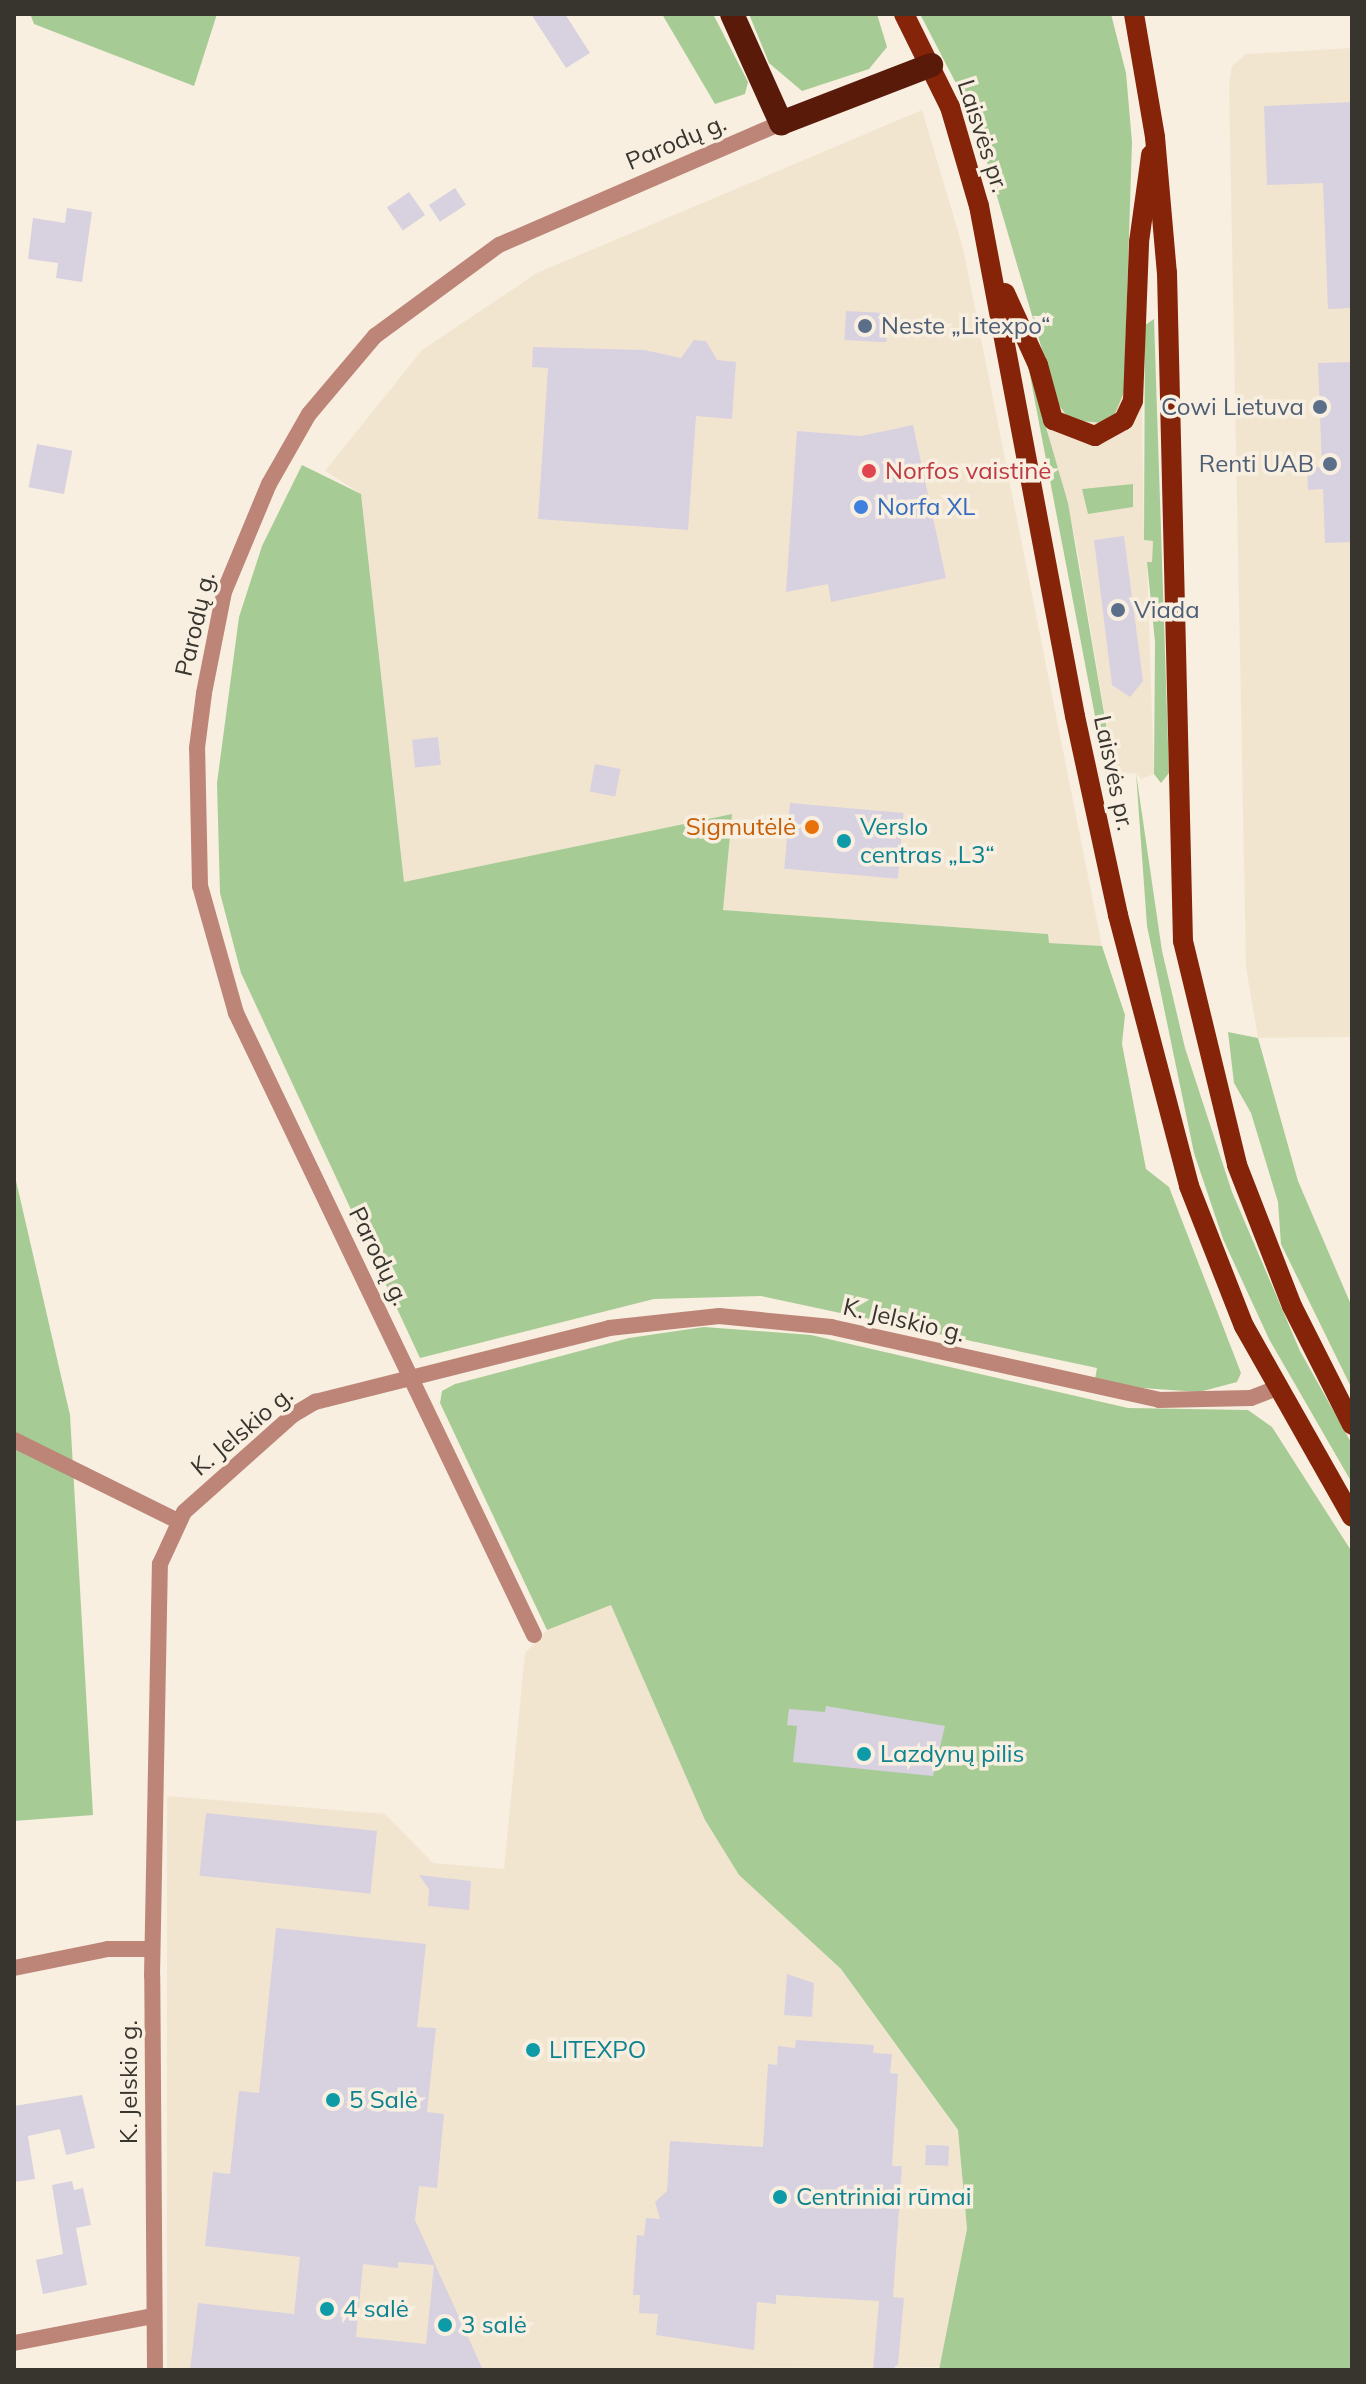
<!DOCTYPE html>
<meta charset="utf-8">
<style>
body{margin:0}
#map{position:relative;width:1366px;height:2384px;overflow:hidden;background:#f8efe1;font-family:Mulish,sans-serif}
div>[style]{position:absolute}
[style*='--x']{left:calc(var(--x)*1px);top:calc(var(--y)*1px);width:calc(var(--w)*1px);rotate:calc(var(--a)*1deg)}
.built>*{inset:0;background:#f2e5d0}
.green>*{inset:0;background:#a7cb94}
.building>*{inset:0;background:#d8d1e0;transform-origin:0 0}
.street>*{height:16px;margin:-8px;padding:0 8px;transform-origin:8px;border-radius:8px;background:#bd8577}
.primary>*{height:20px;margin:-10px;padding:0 10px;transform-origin:10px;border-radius:10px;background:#862409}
.highway>*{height:24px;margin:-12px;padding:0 12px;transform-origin:12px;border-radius:12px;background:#5a1a0a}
.dots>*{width:22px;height:22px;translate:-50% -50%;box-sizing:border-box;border:4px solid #f8efe1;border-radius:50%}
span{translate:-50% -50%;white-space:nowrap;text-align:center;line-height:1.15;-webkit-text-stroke:7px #f8efe1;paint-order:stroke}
.street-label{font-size:24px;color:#38352f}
.service-label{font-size:24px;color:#4e5e75}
.left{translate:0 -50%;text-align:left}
.right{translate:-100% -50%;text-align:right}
.health-label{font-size:24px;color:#be3a42}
.shop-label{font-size:24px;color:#366cbe}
.food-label{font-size:24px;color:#c56008}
.culture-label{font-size:24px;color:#0d838f}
.frame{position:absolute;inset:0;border:16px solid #38352f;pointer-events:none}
</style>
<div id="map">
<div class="built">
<div style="clip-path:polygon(1352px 48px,1352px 1037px,1258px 1038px,1246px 967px,1229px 86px,1232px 66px,1246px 54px)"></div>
<div style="clip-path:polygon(922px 110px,963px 248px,1102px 946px,1048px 943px,1048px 934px,722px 910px,731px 814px,404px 883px,361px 494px,325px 471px,422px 350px,537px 273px)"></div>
<div style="clip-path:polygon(1124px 392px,1142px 403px,1144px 540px,1153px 541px,1152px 562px,1147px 562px,1154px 774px,1141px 779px,1136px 773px,1115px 775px,1076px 542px,1042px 409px)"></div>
<div style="clip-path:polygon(611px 1605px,705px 1820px,739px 1875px,841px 1969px,958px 2131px,967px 2229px,942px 2367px,167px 2370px,167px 1796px,385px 1814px,433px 1863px,504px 1869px,525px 1653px,547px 1630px)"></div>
</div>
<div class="green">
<div style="clip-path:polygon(217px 14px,194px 86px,34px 24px,31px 16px)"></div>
<div style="clip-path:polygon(662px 14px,713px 14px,748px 82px,745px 94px,715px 104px)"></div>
<div style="clip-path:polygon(749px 14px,877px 14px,887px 47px,869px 69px,802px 91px,769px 63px)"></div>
<div style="clip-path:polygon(920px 14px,1111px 14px,1126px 73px,1132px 142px,1124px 392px,1114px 416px,1103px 423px,1070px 420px,1058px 404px,974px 118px)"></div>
<div style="clip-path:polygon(1154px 319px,1169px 773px,1161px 783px,1154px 774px,1155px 642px,1147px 562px,1152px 562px,1153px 541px,1144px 540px,1145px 325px)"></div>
<div style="clip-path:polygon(1028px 365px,1068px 503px,1116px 783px,1107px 779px)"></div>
<div style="clip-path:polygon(302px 465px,361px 494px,404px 882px,732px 814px,723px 910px,1048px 934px,1049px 943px,1102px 946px,1125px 1015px,1122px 1044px,1146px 1169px,1169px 1187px,1241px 1373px,1237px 1382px,1199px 1392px,1142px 1388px,1095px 1379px,1097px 1368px,761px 1296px,654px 1299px,420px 1358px,241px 973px,220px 893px,217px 783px,239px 617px,262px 546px)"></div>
<div style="clip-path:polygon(1133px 484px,1133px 507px,1088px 514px,1082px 489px)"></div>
<div style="clip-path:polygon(1136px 773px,1162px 951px,1185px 1048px,1232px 1192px,1300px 1351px,1352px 1444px,1352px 1483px,1269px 1339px,1223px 1239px,1194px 1153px,1147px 926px)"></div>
<div style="clip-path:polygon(1228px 1032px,1258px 1038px,1298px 1181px,1352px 1307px,1352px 1389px,1281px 1244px,1278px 1202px,1251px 1113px,1234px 1083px)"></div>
<div style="clip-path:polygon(14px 1172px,70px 1415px,93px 1815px,14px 1821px)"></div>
<div style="clip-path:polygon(704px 1327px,811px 1335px,1128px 1408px,1248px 1410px,1272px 1427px,1352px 1552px,1352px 2370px,939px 2370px,967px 2229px,958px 2130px,841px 1969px,739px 1875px,705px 1820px,611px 1605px,547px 1630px,440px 1403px,442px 1391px,455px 1384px,629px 1338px)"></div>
</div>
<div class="building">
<div style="clip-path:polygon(531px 14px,565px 14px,590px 53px,566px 68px)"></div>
<div style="clip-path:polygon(1352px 102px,1352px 308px,1328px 309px,1323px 183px,1267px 185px,1264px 106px)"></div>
<div style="left:455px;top:188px;width:20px;height:31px;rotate:57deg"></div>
<div style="left:409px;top:192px;width:28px;height:27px;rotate:55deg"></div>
<div style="clip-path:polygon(67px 208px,92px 212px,82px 282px,56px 278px,58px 263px,28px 259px,33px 218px,65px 223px)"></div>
<div style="left:846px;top:311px;width:42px;height:29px;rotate:3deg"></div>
<div style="clip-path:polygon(694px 340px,706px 341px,717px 360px,736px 362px,732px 419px,696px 416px,688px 530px,538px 519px,548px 368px,532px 367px,533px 347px,644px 350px,681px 358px)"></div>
<div style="clip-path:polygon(1352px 362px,1352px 542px,1325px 543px,1323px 489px,1308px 490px,1307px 468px,1322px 467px,1318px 363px)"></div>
<div style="clip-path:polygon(913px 425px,946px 578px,831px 602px,828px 584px,786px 592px,797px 431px,861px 436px)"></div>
<div style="left:37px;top:444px;width:36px;height:44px;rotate:11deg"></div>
<div style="clip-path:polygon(1124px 536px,1143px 681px,1130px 697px,1112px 685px,1094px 540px)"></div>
<div style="left:438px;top:737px;width:28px;height:26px;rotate:84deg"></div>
<div style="left:595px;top:764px;width:26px;height:28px;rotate:11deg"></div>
<div style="left:790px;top:803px;width:114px;height:66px;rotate:5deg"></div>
<div style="clip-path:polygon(826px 1706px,945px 1726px,933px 1776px,793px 1762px,797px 1726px,787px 1725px,789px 1709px,825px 1712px)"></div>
<div style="left:206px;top:1813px;width:172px;height:63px;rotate:6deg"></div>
<div style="clip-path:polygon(419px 1875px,471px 1881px,469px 1910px,428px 1906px,429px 1889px)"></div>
<div style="clip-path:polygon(evenodd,276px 1928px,426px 1944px,417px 2027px,436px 2028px,427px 2112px,444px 2114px,437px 2188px,419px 2186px,415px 2220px,483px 2370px,190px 2370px,198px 2303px,294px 2314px,300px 2257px,205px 2246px,213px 2172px,230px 2174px,239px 2091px,259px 2093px,276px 1928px,398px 2262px,434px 2265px,426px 2344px,356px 2337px,363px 2264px,398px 2268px,398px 2262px)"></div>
<div style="clip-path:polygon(787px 1974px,814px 1983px,812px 2017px,784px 2015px)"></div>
<div style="clip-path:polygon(796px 2040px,874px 2045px,873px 2053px,892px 2054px,890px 2073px,898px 2074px,892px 2166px,902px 2166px,893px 2297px,904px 2298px,898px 2364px,892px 2370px,873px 2370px,879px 2301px,776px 2295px,776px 2304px,757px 2302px,754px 2350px,656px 2335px,658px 2314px,639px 2313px,640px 2295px,633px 2295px,637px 2235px,644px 2236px,646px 2218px,660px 2219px,655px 2202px,667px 2191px,670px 2141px,763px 2147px,768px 2064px,777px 2065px,778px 2046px,795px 2048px)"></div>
<div style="clip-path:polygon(82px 2095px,95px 2148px,66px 2155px,60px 2129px,28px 2136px,35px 2179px,14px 2182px,14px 2106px)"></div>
<div style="left:926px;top:2145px;width:23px;height:20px;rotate:2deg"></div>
<div style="clip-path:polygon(72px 2181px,74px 2190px,83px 2188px,91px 2225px,76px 2228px,87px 2285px,43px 2294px,36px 2260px,63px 2254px,52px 2185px)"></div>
</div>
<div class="street">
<div style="--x:14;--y:1440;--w:183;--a:26.3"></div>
<div style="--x:534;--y:1635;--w:690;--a:-115.6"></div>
<div style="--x:236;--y:1013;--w:132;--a:-105.8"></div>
<div style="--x:200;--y:886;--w:138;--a:-91.2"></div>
<div style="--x:197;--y:748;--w:55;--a:-82.7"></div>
<div style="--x:204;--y:693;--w:103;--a:-78.8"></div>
<div style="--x:224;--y:592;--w:117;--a:-67.4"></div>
<div style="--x:269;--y:484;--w:81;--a:-60.3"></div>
<div style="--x:309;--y:414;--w:102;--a:-49.8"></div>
<div style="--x:375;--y:336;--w:154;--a:-36.3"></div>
<div style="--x:499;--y:245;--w:307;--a:-23.4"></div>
<div style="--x:14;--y:1968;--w:96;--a:-11.4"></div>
<div style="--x:108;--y:1949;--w:44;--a:0"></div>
<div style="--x:14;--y:2343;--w:142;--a:-11"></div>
<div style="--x:155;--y:2370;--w:394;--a:-90.4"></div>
<div style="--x:152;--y:1976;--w:412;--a:-88.9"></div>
<div style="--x:160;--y:1564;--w:57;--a:-65.2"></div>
<div style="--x:184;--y:1512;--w:146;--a:-41.7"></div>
<div style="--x:293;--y:1415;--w:26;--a:-31"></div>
<div style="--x:315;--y:1402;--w:303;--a:-14.1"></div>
<div style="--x:609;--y:1328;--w:111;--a:-6.2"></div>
<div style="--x:719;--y:1316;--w:113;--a:5.6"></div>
<div style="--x:831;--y:1327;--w:336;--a:12.5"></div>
<div style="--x:1159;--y:1400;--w:92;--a:-1.2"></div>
<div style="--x:1251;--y:1398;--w:26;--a:-21"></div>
</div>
<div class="primary">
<div style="--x:904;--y:14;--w:104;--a:63.7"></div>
<div style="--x:950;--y:107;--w:103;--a:73.7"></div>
<div style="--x:979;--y:206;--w:519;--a:79.34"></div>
<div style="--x:1075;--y:716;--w:204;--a:77.8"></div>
<div style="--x:1118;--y:915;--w:280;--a:75.3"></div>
<div style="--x:1189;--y:1186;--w:150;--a:68.6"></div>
<div style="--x:1244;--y:1326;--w:219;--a:60.5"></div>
<div style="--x:1134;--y:14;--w:125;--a:80.3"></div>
<div style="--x:1155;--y:137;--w:137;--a:85"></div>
<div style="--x:1167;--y:273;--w:668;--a:88.63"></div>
<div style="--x:1183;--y:941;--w:230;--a:76.4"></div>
<div style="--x:1237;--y:1165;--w:151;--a:68.7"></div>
<div style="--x:1292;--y:1306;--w:133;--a:63.2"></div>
<div style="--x:1005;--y:293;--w:79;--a:65.4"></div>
<div style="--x:1038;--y:365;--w:57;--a:74.7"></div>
<div style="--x:1053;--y:420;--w:45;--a:20.9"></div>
<div style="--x:1095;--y:436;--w:33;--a:-29"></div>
<div style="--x:1124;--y:420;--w:21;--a:-65"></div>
<div style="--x:1133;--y:401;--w:159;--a:-87.8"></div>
<div style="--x:1139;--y:242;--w:88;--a:-82.1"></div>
</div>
<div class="highway">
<div style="--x:732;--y:14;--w:120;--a:65.8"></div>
<div style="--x:781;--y:123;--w:161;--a:-21.1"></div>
</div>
<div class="dots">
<div style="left:865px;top:326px;background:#5c6f8a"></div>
<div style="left:1320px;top:407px;background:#5c6f8a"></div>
<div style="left:1330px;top:464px;background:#5c6f8a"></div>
<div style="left:869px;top:471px;background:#e0444e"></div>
<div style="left:861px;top:507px;background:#3f7fe0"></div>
<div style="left:1118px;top:610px;background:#5c6f8a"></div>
<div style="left:812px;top:827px;background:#e8710a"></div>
<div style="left:844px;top:841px;background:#0f9aa8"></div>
<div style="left:864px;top:1754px;background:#0f9aa8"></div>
<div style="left:533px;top:2050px;background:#0f9aa8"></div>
<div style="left:333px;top:2100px;background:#0f9aa8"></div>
<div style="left:780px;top:2197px;background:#0f9aa8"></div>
<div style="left:327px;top:2309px;background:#0f9aa8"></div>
<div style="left:445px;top:2325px;background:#0f9aa8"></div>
</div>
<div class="street-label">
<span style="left:983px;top:136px;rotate:72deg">Laisvės pr.</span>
<span style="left:676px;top:142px;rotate:-23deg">Parodų g.</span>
<span style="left:195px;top:624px;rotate:-77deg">Parodų g.</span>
<span style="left:1114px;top:773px;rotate:78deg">Laisvės pr.</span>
<span style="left:379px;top:1256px;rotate:64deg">Parodų g.</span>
<span style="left:904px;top:1320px;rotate:13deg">K. Jelskio g.</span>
<span style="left:242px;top:1431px;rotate:-40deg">K. Jelskio g.</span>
<span style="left:129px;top:2082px;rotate:-90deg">K. Jelskio g.</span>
</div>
<div class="service-label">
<span class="left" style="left:881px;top:326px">Neste „Litexpo“</span>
<span class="right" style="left:1304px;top:407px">Cowi Lietuva</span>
<span class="right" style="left:1314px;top:464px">Renti UAB</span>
<span class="left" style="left:1134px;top:610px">Viada</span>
</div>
<div class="health-label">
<span class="left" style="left:885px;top:471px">Norfos vaistinė</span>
</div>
<div class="shop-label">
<span class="left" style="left:877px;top:507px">Norfa XL</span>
</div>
<div class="food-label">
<span class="right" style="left:796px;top:827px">Sigmutėlė</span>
</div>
<div class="culture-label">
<span class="left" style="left:860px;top:841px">Verslo<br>centras „L3“</span>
<span class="left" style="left:880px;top:1754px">Lazdynų pilis</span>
<span class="left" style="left:549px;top:2050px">LITEXPO</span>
<span class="left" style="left:349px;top:2100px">5 Salė</span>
<span class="left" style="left:796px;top:2197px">Centriniai rūmai</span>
<span class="left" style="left:343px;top:2309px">4 salė</span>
<span class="left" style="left:461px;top:2325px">3 salė</span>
</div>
<div class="frame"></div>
</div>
